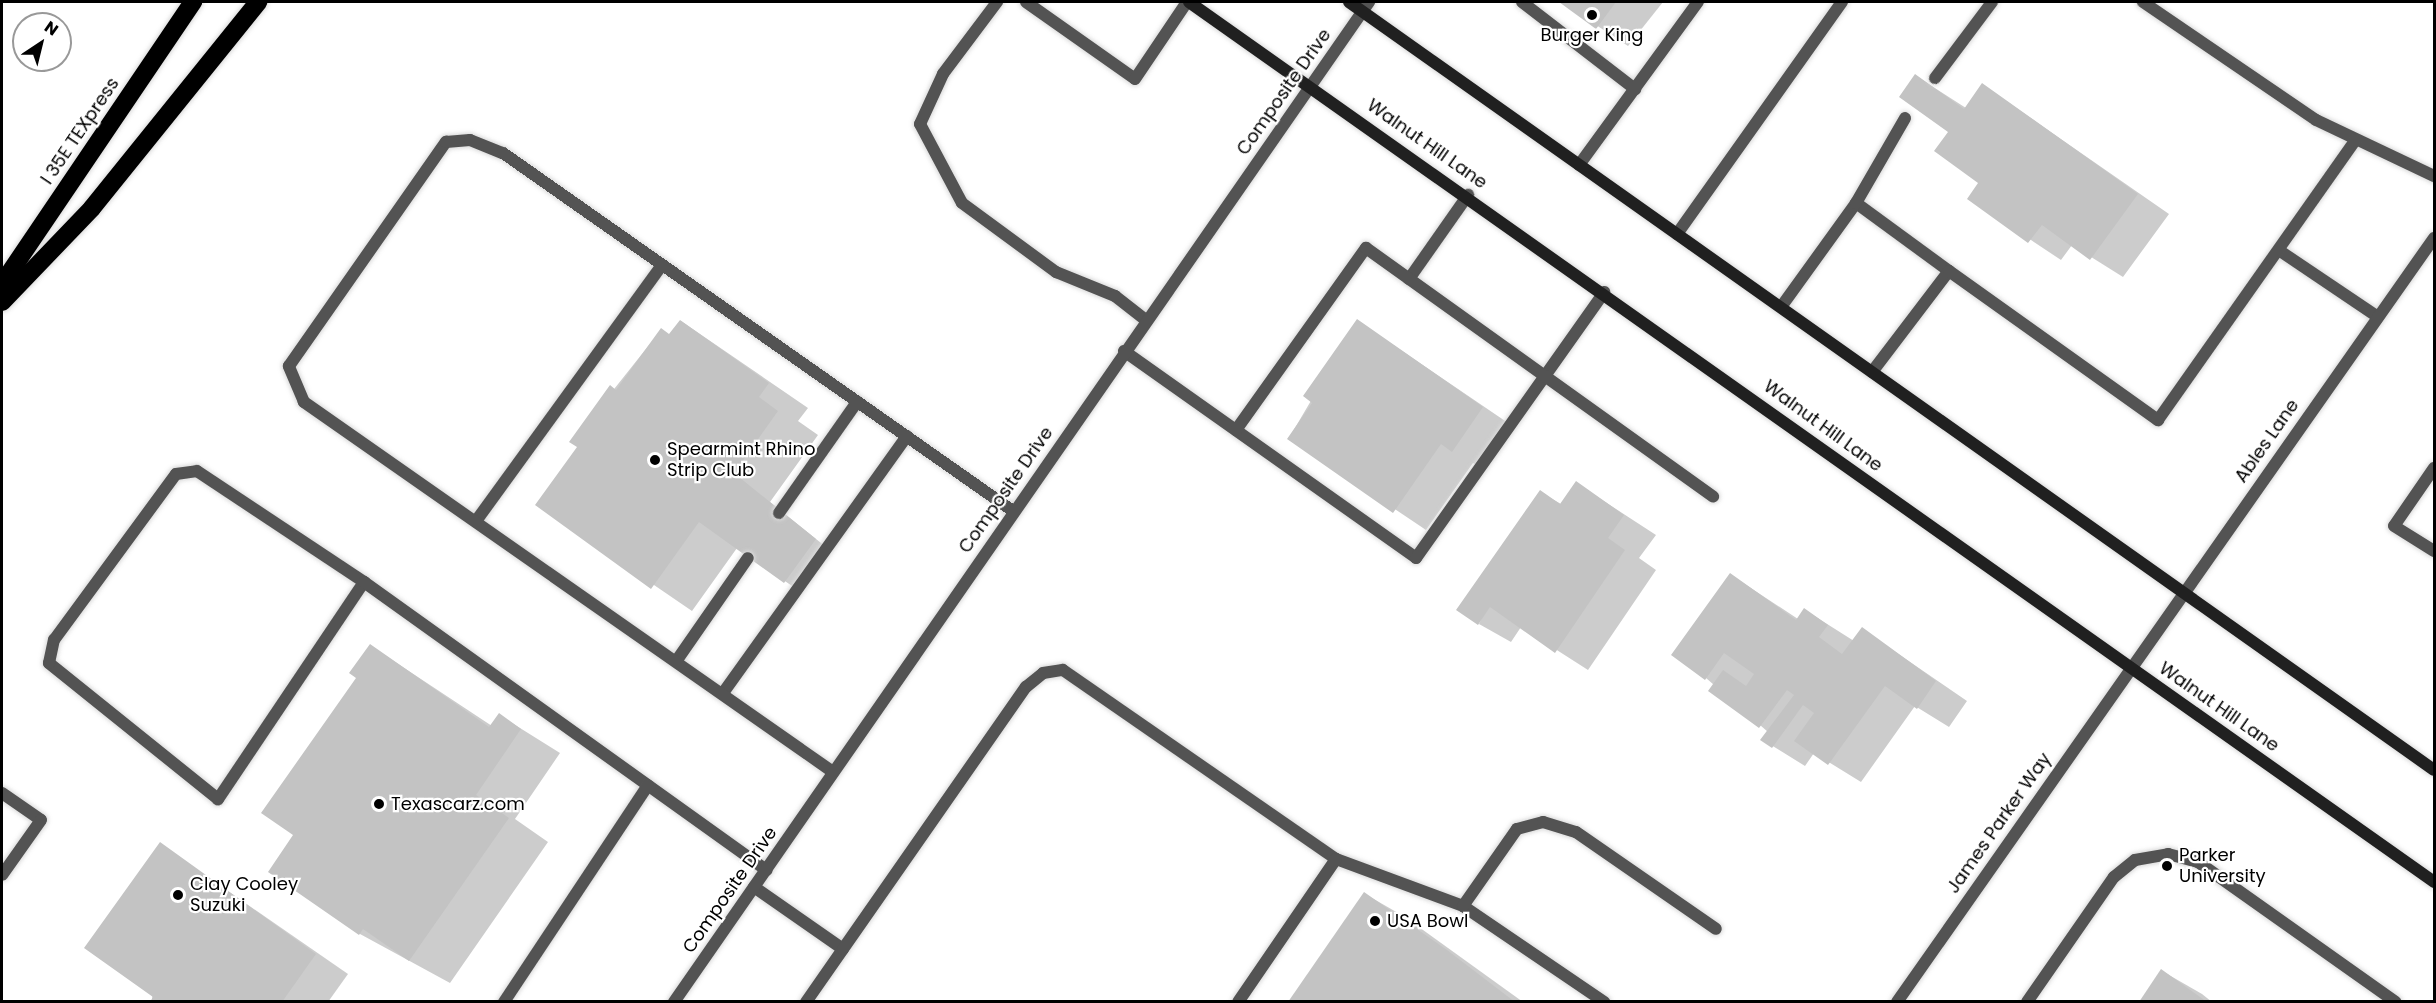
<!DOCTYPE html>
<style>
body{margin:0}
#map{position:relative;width:2436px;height:1003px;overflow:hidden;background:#fff;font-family:Poppins,sans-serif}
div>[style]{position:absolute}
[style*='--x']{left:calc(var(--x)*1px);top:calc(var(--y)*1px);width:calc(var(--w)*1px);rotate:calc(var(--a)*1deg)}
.shadow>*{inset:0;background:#0003}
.building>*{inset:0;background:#c3c3c3}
.roads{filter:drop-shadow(0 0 2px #dbdbdb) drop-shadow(0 0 2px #dbdbdb)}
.service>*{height:12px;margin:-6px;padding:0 6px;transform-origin:6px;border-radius:6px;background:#535353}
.minor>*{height:12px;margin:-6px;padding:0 6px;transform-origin:6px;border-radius:6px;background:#535353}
.secondary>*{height:12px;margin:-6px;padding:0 6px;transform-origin:6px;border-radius:6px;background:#202020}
.motorway>*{height:18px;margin:-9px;padding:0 9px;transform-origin:9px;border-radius:9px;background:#000}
.dots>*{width:16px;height:16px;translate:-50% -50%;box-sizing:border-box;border:3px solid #fff;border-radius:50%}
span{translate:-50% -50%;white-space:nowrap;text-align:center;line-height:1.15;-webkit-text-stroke:4.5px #fff;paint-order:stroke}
.poi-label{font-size:18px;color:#000}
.left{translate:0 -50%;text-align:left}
.street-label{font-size:18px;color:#000}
.frame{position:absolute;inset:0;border:3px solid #000;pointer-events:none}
.north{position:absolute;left:12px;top:12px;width:60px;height:60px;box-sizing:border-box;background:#fff;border:2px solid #999;border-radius:50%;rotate:35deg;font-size:16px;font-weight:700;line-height:24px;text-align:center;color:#000}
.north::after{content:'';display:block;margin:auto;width:21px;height:27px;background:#000;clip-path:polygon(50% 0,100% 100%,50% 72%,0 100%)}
</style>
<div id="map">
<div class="shadow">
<div style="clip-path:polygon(1561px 2px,1663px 2px,1628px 46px)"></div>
<div style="clip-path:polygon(1916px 76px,1966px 108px,1983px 85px,2169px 214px,2123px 277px,2072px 245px,2061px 260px,1969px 199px,1980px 183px)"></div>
<div style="clip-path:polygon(681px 321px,808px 408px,798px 421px,818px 435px,770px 502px,826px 547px,795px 588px,737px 548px,692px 611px,537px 505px,579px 447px,572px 442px,661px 330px,670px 335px)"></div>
<div style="clip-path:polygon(1358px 321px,1514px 427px,1485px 469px,1473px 463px,1426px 530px,1289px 438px)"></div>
<div style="clip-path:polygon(1576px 483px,1656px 535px,1639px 558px,1656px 570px,1588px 670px,1521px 627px,1511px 642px,1479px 624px,1540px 492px,1561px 504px)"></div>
<div style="clip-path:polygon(1731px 575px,1798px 619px,1805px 610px,1854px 641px,1862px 629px,1967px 701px,1949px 727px,1915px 706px,1861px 782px,1814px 753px,1805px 766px,1763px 740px,1768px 732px,1706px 678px)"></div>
<div style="clip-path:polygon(371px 646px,492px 726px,499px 715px,560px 753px,515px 819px,548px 842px,450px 983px,360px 934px,270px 871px,296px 835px)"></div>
<div style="clip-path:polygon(160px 844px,348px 974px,328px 1002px,152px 1002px)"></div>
<div style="clip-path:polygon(1365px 894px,1405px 917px,1523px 1002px,1290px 1002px)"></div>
<div style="clip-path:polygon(2162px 971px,2202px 994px,2212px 1002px,2140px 1002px)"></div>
</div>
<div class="building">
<div style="clip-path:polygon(1559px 2px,1616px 2px,1596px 29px)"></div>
<div style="clip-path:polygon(1915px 74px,1964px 109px,1982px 83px,2138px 194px,2090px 260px,2042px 225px,2028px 243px,1967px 199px,1978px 183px,1934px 151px,1948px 132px,1899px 97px)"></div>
<div style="clip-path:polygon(1357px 319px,1483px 407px,1452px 452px,1441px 444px,1393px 513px,1287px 439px,1312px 403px,1303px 396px)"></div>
<div style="clip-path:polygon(680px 320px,769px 383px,759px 397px,778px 411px,734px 473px,816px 539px,784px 583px,699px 522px,651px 589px,535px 505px,577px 447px,569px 442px,610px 385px,616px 390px,661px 328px,669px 334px)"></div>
<div style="clip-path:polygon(1576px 481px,1624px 515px,1608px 538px,1625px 550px,1555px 653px,1490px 607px,1478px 625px,1456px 610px,1540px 490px,1560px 504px)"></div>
<div style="clip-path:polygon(1730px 573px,1796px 620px,1804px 608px,1828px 625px,1819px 637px,1842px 654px,1862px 627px,1936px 681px,1917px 709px,1885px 686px,1828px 765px,1794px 741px,1814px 713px,1803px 705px,1772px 748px,1760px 740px,1794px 695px,1787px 690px,1759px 728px,1708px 691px,1723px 670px,1746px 686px,1754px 674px,1724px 653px,1705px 680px,1671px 655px)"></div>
<div style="clip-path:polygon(370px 644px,489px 727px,499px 713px,521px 729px,476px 795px,509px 818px,409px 961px,363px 929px,359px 935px,268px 872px,293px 835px,261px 813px,356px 678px,349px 673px)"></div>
<div style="clip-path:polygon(160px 842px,316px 954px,282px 1002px,150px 1002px,153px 997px,84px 948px)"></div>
<div style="clip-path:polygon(1364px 892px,1447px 950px,1515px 1002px,1288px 1002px)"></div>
<div style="clip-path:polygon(2161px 969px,2207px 1002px,2139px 1002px)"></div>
</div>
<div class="roads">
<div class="service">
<div style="--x:997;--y:2;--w:90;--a:126.9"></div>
<div style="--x:943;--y:74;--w:55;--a:114.7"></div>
<div style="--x:920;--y:124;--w:89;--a:62"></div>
<div style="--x:962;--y:203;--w:117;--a:36.3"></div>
<div style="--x:1056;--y:272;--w:64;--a:22.1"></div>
<div style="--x:1115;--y:296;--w:39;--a:38"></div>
<div style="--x:1026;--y:2;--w:133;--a:35.2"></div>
<div style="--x:1135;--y:79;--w:93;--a:-56"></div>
<div style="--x:1522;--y:2;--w:143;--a:37.6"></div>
<div style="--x:2143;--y:2;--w:209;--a:34.3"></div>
<div style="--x:2316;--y:120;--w:131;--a:25.4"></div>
<div style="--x:1935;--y:78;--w:95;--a:-53.1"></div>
<div style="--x:1579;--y:165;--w:202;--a:-53.9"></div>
<div style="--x:1856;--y:203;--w:115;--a:36.2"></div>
<div style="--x:1677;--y:234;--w:285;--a:-54.6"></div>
<div style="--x:2280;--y:251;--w:118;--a:34"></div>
<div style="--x:1409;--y:279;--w:103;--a:-54.9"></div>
<div style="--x:1781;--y:307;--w:128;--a:-54.2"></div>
<div style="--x:1856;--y:203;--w:98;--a:-60"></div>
<div style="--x:1124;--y:351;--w:358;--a:35.3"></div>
<div style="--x:1416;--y:558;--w:326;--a:-54.7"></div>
<div style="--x:1872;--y:372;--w:127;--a:-52.7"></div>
<div style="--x:1949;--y:271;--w:257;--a:35.5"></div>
<div style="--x:2158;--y:420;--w:342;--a:-54.8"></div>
<div style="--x:1236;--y:430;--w:224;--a:-54.5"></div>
<div style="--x:1366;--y:248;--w:427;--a:35.6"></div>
<div style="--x:2434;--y:468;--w:70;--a:124.6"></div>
<div style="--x:2394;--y:526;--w:47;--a:32"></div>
<div style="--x:779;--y:513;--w:136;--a:-54.9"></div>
<div style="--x:476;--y:521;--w:316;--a:-54"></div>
<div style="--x:364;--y:582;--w:262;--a:123.9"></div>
<div style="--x:218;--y:799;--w:217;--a:-141.2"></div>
<div style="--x:49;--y:663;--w:24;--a:-78"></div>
<div style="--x:54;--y:640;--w:206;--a:-53.7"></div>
<div style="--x:176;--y:474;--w:21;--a:-8"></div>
<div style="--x:197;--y:471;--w:201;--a:33.6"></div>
<div style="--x:364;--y:582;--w:495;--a:35.6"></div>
<div style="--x:677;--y:660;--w:124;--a:-55.2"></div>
<div style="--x:723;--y:693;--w:316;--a:-54.4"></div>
<div style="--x:833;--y:772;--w:646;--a:-145.03"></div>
<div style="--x:304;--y:402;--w:39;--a:-113"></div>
<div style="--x:289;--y:366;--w:274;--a:-55"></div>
<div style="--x:446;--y:142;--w:24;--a:-5"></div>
<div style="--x:470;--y:140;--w:35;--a:22"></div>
<div style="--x:503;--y:153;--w:623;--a:35.07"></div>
<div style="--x:2;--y:793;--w:47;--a:34.7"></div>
<div style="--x:41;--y:820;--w:67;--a:125.3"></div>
<div style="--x:1336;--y:859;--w:135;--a:20.3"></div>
<div style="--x:1463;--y:906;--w:171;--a:34.2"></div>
<div style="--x:754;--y:887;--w:108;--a:34.9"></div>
<div style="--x:843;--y:949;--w:65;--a:124.9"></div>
<div style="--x:1463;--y:906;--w:94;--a:-55"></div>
<div style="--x:1517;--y:829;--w:27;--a:-15"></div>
<div style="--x:1543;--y:822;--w:34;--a:17"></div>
<div style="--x:1576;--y:832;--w:170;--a:34.7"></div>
<div style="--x:843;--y:949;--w:320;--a:-55.1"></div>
<div style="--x:1026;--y:687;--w:22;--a:-39"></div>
<div style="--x:1043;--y:673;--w:20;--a:-9"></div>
<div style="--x:1063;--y:670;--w:332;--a:34.7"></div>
<div style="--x:1336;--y:859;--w:173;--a:124.4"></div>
<div style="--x:504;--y:1002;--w:260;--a:-56.4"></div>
<div style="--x:2027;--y:1002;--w:152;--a:-55.2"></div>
<div style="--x:2114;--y:877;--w:27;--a:-39"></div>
<div style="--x:2135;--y:860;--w:34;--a:-10"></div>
<div style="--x:2168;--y:854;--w:31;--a:15"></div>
<div style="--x:2198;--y:862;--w:242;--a:35.3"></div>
</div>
<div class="minor">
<div style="--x:674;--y:1002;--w:1218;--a:-55.2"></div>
<div style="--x:1897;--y:1002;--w:934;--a:-54.9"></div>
</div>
<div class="secondary">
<div style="--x:1189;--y:2;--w:1525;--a:35.25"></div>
<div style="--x:1349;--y:2;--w:1329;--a:35.29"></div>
</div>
<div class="motorway">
<div style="--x:2;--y:284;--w:341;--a:-55.9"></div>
<div style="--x:2;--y:302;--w:130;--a:-46.2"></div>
<div style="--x:92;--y:208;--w:265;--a:-51.1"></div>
</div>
</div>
<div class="dots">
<div style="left:1592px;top:15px;background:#000"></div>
<div style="left:655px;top:460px;background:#000"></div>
<div style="left:379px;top:804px;background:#000"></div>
<div style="left:2167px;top:866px;background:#000"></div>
<div style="left:178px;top:895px;background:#000"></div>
<div style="left:1375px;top:921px;background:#000"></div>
</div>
<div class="poi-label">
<span style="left:1592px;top:35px">Burger King</span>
<span class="left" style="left:667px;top:460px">Spearmint Rhino<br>Strip Club</span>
<span class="left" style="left:391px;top:804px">Texascarz.com</span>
<span class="left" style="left:2179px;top:866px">Parker<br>University</span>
<span class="left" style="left:190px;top:895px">Clay Cooley<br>Suzuki</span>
<span class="left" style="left:1387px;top:921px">USA Bowl</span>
</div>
<div class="street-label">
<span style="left:1284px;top:92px;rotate:-55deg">Composite Drive</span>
<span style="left:80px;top:131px;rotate:-56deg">I 35E TEXpress</span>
<span style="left:1427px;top:144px;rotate:35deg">Walnut Hill Lane</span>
<span style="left:1823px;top:426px;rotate:36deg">Walnut Hill Lane</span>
<span style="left:2267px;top:441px;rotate:-55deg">Ables Lane</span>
<span style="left:1006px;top:490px;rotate:-55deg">Composite Drive</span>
<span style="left:2219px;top:707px;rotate:35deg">Walnut Hill Lane</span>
<span style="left:1999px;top:823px;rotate:-55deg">James Parker Way</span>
<span style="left:730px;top:890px;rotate:-55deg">Composite Drive</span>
</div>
<div class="frame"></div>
<div class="north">N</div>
</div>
